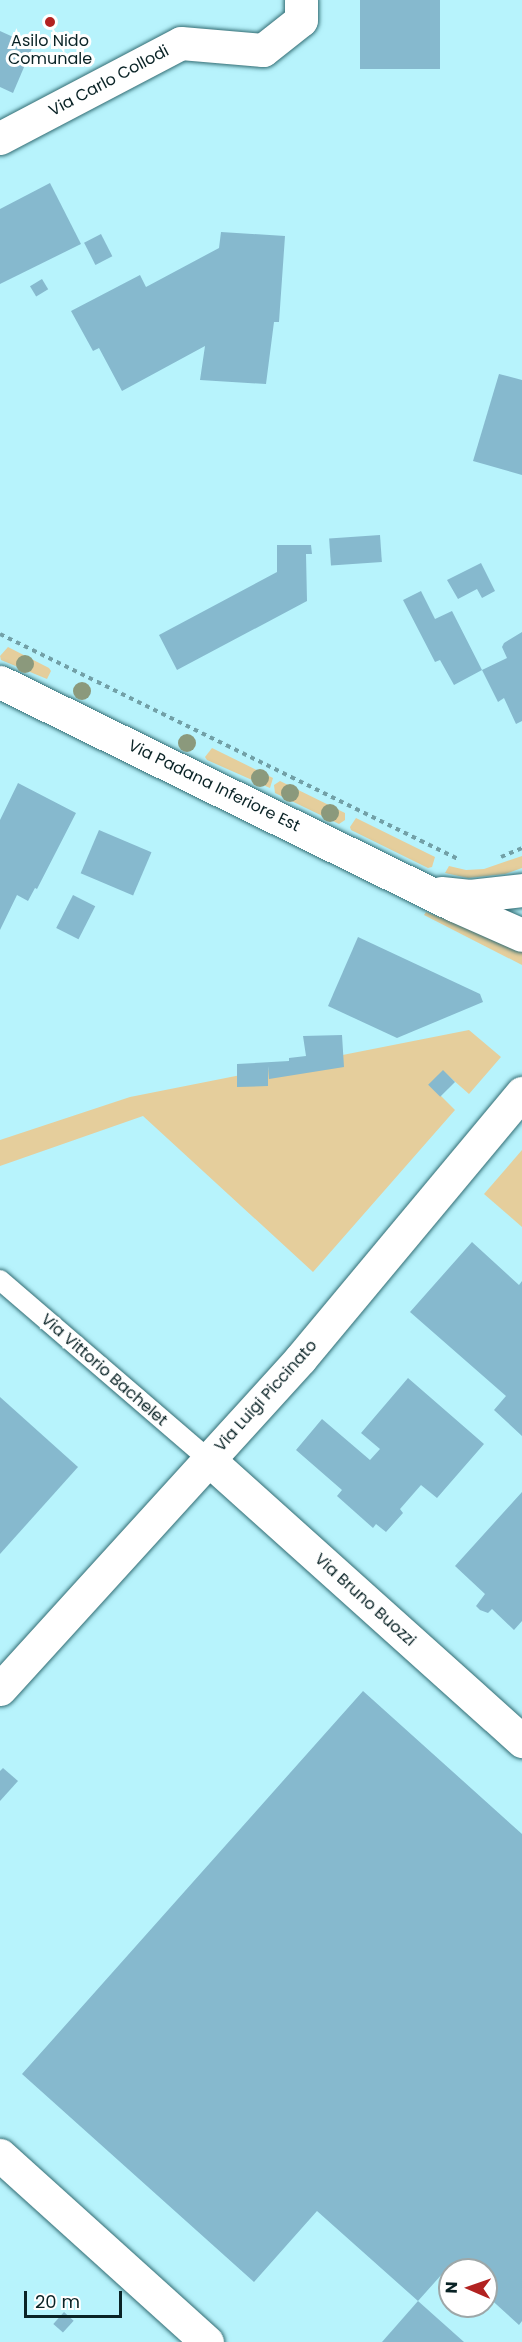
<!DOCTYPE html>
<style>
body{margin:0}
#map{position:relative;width:522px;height:2342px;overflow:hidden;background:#b7f3fc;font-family:Poppins,sans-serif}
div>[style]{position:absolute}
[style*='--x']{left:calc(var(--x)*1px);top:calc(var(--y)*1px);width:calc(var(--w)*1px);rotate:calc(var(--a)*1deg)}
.green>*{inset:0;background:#e5ce9c}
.building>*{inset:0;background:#86b9ce;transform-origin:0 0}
.path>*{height:4px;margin-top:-2px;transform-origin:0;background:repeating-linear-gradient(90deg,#72a0a7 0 4.5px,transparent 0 9px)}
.roads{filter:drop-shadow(0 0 2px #326c73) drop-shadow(0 0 2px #326c73)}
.lane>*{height:20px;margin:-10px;padding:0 10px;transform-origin:10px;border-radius:10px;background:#fff}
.street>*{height:33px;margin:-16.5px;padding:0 16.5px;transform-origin:16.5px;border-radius:16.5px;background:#fff}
.secondary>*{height:33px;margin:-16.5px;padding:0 16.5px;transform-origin:16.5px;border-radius:16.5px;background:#fff}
.trees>*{width:18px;height:18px;margin:-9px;border-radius:50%;background:#8b997c}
.dots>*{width:16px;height:16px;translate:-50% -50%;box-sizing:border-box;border:3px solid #fff;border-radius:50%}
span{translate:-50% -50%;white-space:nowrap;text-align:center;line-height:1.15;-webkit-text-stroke:6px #fff;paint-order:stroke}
.poi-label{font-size:16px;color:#0a2326}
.street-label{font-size:16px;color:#0a2326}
.north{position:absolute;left:438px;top:2258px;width:60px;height:60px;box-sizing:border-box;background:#fff;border:2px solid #9da7a8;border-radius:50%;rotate:272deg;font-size:16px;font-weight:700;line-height:24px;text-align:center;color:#0a2326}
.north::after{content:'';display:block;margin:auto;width:21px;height:27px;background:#b22221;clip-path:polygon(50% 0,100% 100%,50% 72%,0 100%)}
.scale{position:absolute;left:24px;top:2291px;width:98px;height:27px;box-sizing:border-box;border:3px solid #0a2326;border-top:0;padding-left:8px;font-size:18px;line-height:21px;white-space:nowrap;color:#0a2326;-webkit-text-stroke:4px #fff;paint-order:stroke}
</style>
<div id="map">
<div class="green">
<div style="clip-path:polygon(8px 647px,49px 668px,51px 671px,47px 679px,1px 660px,0 656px)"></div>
<div style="clip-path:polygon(212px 748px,273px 778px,270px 788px,207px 760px,205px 757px)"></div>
<div style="clip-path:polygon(280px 781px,345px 813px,345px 820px,339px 824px,275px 793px,274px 785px)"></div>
<div style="clip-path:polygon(356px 818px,435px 857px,432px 867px,428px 868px,351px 830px,350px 827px)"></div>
<div style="clip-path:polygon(522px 856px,522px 868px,505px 874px,468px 878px,445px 873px,449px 866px,466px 870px,484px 869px)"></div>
<div style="clip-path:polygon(426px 912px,522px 949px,522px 965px,424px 915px)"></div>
<div style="clip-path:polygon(469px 1030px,501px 1057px,469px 1094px,443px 1071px,430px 1085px,455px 1110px,313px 1272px,143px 1116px,0 1166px,0 1140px,130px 1097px)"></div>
<div style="clip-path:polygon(522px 1150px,522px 1227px,484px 1194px)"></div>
</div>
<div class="building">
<div style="left:360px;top:0;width:80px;height:69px"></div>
<div style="clip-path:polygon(0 31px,33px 46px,13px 93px,0 87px)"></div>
<div style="clip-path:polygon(50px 183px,81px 244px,0 284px,0 209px)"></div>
<div style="clip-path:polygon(221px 232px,285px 236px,279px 322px,274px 322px,266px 384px,200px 380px,205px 346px,122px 391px,99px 348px,93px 351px,71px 311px,140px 275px,146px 287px,219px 248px)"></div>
<div style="left:101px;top:234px;width:25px;height:19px;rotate:63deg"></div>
<div style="left:42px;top:279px;width:12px;height:14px;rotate:59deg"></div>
<div style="clip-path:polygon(499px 374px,522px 380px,522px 475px,473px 461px)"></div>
<div style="left:380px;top:535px;width:27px;height:51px;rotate:86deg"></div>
<div style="clip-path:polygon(277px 545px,311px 545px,312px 554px,306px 554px,307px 601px,177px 670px,159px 635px,277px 572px)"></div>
<div style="clip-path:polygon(481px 563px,495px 591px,482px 598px,477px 589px,458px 599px,447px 580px)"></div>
<div style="clip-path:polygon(421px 591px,435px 619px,452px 611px,482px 670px,454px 685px,440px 660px,435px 662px,403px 600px)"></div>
<div style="clip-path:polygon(522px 632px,522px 721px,516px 724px,504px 698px,498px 702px,482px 670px,507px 658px,502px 647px,504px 643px)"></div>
<div style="clip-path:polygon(18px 783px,76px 813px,37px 889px,35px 888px,28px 901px,17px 895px,0 930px,0 820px)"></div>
<div style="left:99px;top:830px;width:57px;height:47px;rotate:23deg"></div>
<div style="left:73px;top:895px;width:25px;height:37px;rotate:27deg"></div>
<div style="clip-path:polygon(358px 937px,480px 994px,483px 1002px,397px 1038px,328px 1006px)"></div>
<div style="clip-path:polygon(342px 1035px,344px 1067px,269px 1079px,268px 1066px,268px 1086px,237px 1087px,237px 1064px,289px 1061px,289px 1058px,306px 1056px,303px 1036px)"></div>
<div style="left:443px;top:1070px;width:17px;height:21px;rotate:45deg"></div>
<div style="clip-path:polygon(472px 1242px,519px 1285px,522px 1281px,522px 1436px,494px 1410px,506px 1396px,410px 1312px)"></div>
<div style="clip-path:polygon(408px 1378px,484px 1444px,437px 1498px,421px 1485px,400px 1509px,403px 1513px,386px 1532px,376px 1524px,373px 1528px,337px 1496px,342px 1490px,296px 1450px,322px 1419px,370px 1460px,380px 1449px,361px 1433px)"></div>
<div style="clip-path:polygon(0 1397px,78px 1467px,0 1554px)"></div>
<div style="clip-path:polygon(522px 1492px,522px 1621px,514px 1630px,492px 1609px,488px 1613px,480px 1610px,476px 1606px,485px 1594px,455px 1566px)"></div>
<div style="clip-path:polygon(363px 1691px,522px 1834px,522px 2321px,519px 2325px,486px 2295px,486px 2270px,458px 2270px,451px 2264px,418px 2301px,317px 2211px,254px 2282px,22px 2074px)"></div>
<div style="clip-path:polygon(3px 1768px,18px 1781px,0 1801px,0 1771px)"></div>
<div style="clip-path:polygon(418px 2301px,464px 2342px,382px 2342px)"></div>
<div style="left:64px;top:2312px;width:13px;height:16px;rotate:42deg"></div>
</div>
<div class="path">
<div style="--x:0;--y:634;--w:510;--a:26.16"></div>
<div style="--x:501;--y:857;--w:23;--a:-23"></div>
</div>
<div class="roads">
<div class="lane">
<div style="--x:0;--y:1280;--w:276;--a:40.7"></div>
</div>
<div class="street">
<div style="--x:0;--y:138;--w:204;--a:-27.7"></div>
<div style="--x:181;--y:43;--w:82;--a:4.9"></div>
<div style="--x:263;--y:50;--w:48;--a:-38.3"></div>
<div style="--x:301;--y:20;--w:20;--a:-90"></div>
<div style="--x:209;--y:1460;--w:421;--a:41.9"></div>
<div style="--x:0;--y:1689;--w:447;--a:-47.7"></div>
<div style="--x:301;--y:1358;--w:345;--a:-50.2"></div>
<div style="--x:0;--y:2155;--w:279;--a:42.1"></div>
</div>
<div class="secondary">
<div style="--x:0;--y:682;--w:506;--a:26.16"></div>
<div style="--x:454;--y:905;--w:74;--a:23.8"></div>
<div style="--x:441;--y:893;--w:29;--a:6"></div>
<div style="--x:470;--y:896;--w:52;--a:-6.6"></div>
</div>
</div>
<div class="trees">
<div style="left:25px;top:664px"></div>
<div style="left:82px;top:691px"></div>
<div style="left:187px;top:743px"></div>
<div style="left:260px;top:778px"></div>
<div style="left:290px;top:793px"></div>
<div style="left:330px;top:813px"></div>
</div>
<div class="dots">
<div style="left:50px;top:22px;background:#b22221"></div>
</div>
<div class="poi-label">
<span style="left:50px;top:50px">Asilo Nido<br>Comunale</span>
</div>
<div class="street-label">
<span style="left:109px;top:81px;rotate:-28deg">Via Carlo Collodi</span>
<span style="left:214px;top:786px;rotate:26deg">Via Padana Inferiore Est</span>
<span style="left:104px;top:1370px;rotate:41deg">Via Vittorio Bachelet</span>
<span style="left:266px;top:1396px;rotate:-48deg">Via Luigi Piccinato</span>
<span style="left:365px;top:1600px;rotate:42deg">Via Bruno Buozzi</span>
</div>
<div class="north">N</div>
<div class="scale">20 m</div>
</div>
